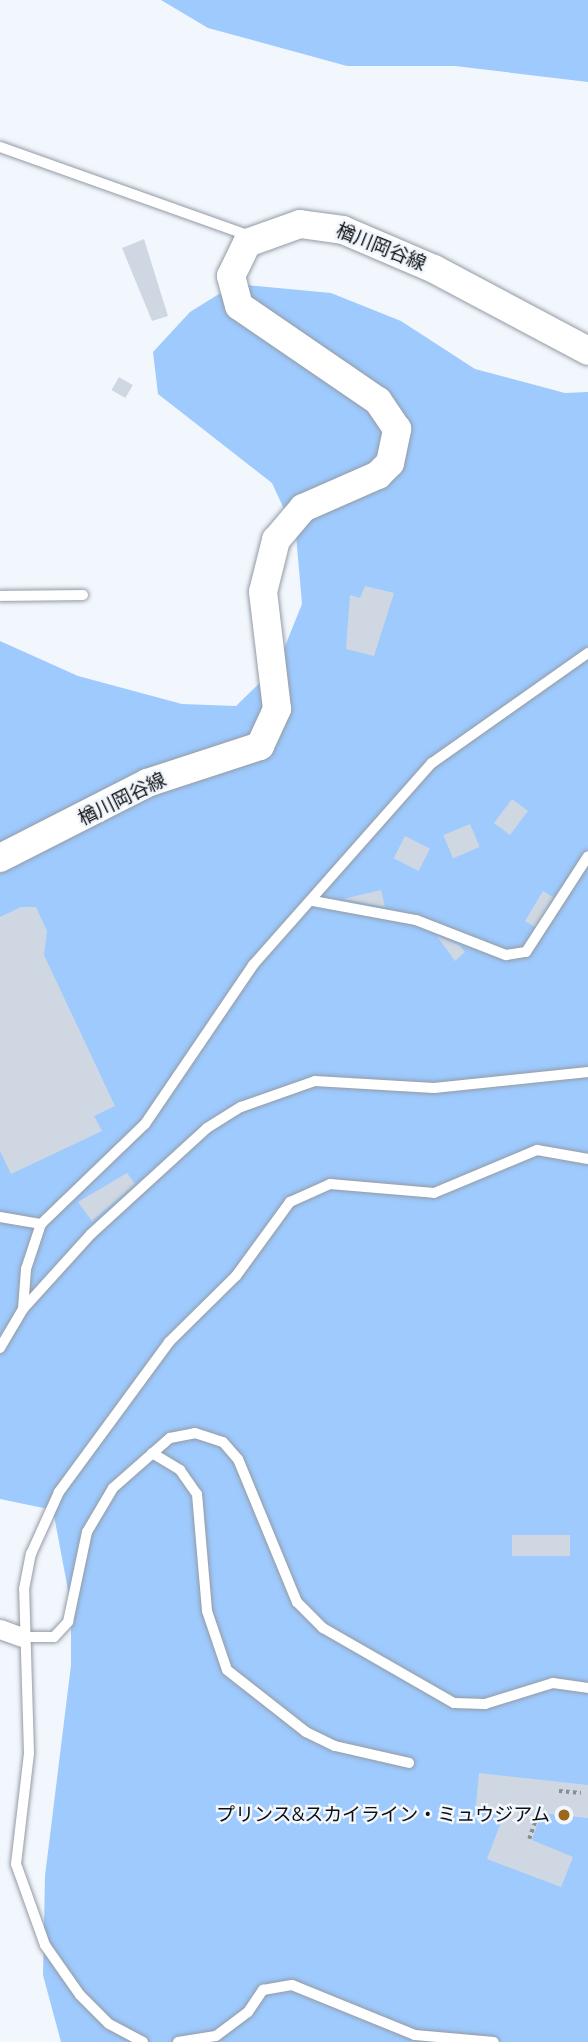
<!DOCTYPE html>
<meta charset="utf-8">
<style>
body{margin:0}
#map{position:relative;width:588px;height:2042px;overflow:hidden;background:#f2f7fd;font-family:Mulish,"Noto Sans JP",sans-serif}
div>[style]{position:absolute}
[style*='--x']{left:calc(var(--x)*1px);top:calc(var(--y)*1px);width:calc(var(--w)*1px);rotate:calc(var(--a)*1deg)}
.forest>*{inset:0;background:#9ecafe}
.building>*{inset:0;background:#cfd8e2;transform-origin:0 0}
.path>*{height:3.5px;margin-top:-1.75px;transform-origin:0;background:repeating-linear-gradient(90deg,#898d92 0 3.5px,transparent 0 7px)}
.roads{filter:drop-shadow(0 0 2px #939ba5) drop-shadow(0 0 2px #939ba5)}
.lane>*{height:10px;margin:-5px;padding:0 5px;transform-origin:5px;border-radius:5px;background:#fff}
.street>*{height:19px;margin:-9.5px;padding:0 9.5px;transform-origin:9.5px;border-radius:9.5px;background:#fff}
.secondary>*{height:28px;margin:-14px;padding:0 14px;transform-origin:14px;border-radius:14px;background:#fff}
.dots>*{width:19px;height:19px;translate:-50% -50%;box-sizing:border-box;border:4px solid #f2f7fd;border-radius:50%}
span{translate:-50% -50%;white-space:nowrap;text-align:center;line-height:1.15;-webkit-text-stroke:5px #f2f7fd;paint-order:stroke}
.street-label{font-size:19px;color:#0e1114}
.poi-label{font-size:19px;color:#0e1114}
.right{translate:-100% -50%;text-align:right}
</style>
<div id="map">
<div class="forest">
<div style="clip-path:polygon(161px 0,588px 0,588px 82px,455px 66px,347px 66px,208px 28px)"></div>
<div style="clip-path:polygon(235px 284px,331px 293px,401px 321px,475px 369px,565px 393px,588px 392px,588px 2042px,61px 2042px,43px 1975px,45px 1876px,71px 1665px,71px 1606px,53px 1510px,0 1499px,0 641px,78px 676px,182px 704px,236px 706px,277px 666px,302px 604px,296px 535px,272px 483px,158px 394px,153px 352px,190px 312px)"></div>
</div>
<div class="building">
<div style="clip-path:polygon(144px 239px,168px 316px,152px 321px,122px 248px)"></div>
<div style="left:119px;top:377px;width:16px;height:15px;rotate:30deg"></div>
<div style="clip-path:polygon(365px 586px,394px 593px,374px 656px,346px 649px,350px 595px,360px 598px)"></div>
<div style="left:512px;top:799px;width:20px;height:30px;rotate:37deg"></div>
<div style="left:470px;top:824px;width:25px;height:29px;rotate:67deg"></div>
<div style="left:405px;top:836px;width:28px;height:25px;rotate:27deg"></div>
<div style="clip-path:polygon(381px 890px,385px 907px,343px 899px)"></div>
<div style="left:543px;top:891px;width:12px;height:35px;rotate:31deg"></div>
<div style="clip-path:polygon(21px 907px,36px 907px,47px 931px,44px 955px,115px 1106px,94px 1116px,102px 1131px,11px 1174px,0 1151px,0 917px)"></div>
<div style="clip-path:polygon(437px 936px,459px 945px,465px 952px,455px 961px)"></div>
<div style="clip-path:polygon(127px 1173px,135px 1184px,92px 1221px,78px 1202px)"></div>
<div style="left:512px;top:1535px;width:58px;height:21px"></div>
<div style="clip-path:polygon(479px 1773px,588px 1785px,588px 1818px,541px 1813px,532px 1840px,573px 1857px,561px 1887px,487px 1859px,506px 1809px,476px 1806px)"></div>
</div>
<div class="path">
<div style="--x:559;--y:1791;--w:22;--a:5"></div>
<div style="--x:529;--y:1839;--w:28;--a:-71"></div>
</div>
<div class="roads">
<div class="lane">
<div style="--x:0;--y:147;--w:265;--a:19.6"></div>
<div style="--x:0;--y:596;--w:83;--a:-0.7"></div>
<div style="--x:313;--y:901;--w:105;--a:10.5"></div>
<div style="--x:416;--y:920;--w:97;--a:21.3"></div>
<div style="--x:506;--y:955;--w:20;--a:-9"></div>
<div style="--x:526;--y:952;--w:114;--a:-57.1"></div>
<div style="--x:0;--y:1217;--w:42;--a:9.7"></div>
<div style="--x:23;--y:1309;--w:40;--a:-85.7"></div>
<div style="--x:26;--y:1269;--w:47;--a:-71.6"></div>
<div style="--x:41;--y:1224;--w:144;--a:-43.9"></div>
<div style="--x:145;--y:1124;--w:192;--a:-55.8"></div>
<div style="--x:253;--y:965;--w:270;--a:-48.5"></div>
<div style="--x:432;--y:763;--w:191;--a:-35.2"></div>
<div style="--x:0;--y:1348;--w:45;--a:-59.5"></div>
<div style="--x:23;--y:1309;--w:101;--a:-47.8"></div>
<div style="--x:91;--y:1234;--w:157;--a:-42.4"></div>
<div style="--x:207;--y:1128;--w:40;--a:-32"></div>
<div style="--x:241;--y:1107;--w:78;--a:-19.4"></div>
<div style="--x:315;--y:1081;--w:119;--a:3.4"></div>
<div style="--x:434;--y:1088;--w:155;--a:-5.9"></div>
<div style="--x:152;--y:1453;--w:33;--a:31"></div>
<div style="--x:180;--y:1470;--w:29;--a:55"></div>
<div style="--x:197;--y:1494;--w:117;--a:85.1"></div>
<div style="--x:207;--y:1611;--w:62;--a:71.3"></div>
<div style="--x:227;--y:1670;--w:100;--a:38.1"></div>
<div style="--x:306;--y:1732;--w:32;--a:26"></div>
<div style="--x:335;--y:1746;--w:76;--a:12.9"></div>
<div style="--x:22;--y:1637;--w:32;--a:0"></div>
<div style="--x:54;--y:1637;--w:21;--a:-47"></div>
<div style="--x:68;--y:1622;--w:92;--a:-78.1"></div>
<div style="--x:87;--y:1532;--w:51;--a:-59.4"></div>
<div style="--x:113;--y:1488;--w:76;--a:-41.3"></div>
<div style="--x:170;--y:1438;--w:25;--a:-11"></div>
<div style="--x:195;--y:1433;--w:29;--a:18"></div>
<div style="--x:223;--y:1442;--w:23;--a:49"></div>
<div style="--x:238;--y:1459;--w:155;--a:67.6"></div>
<div style="--x:297;--y:1602;--w:37;--a:45"></div>
<div style="--x:323;--y:1628;--w:151;--a:29.8"></div>
<div style="--x:454;--y:1703;--w:31;--a:2"></div>
<div style="--x:485;--y:1704;--w:71;--a:-17.2"></div>
<div style="--x:553;--y:1683;--w:35;--a:8"></div>
<div style="--x:143;--y:2042;--w:38;--a:-152"></div>
<div style="--x:109;--y:2024;--w:41;--a:-135"></div>
<div style="--x:80;--y:1995;--w:61;--a:-125"></div>
<div style="--x:45;--y:1945;--w:86;--a:-109.7"></div>
<div style="--x:16;--y:1864;--w:112;--a:-83.3"></div>
<div style="--x:29;--y:1753;--w:164;--a:-91.7"></div>
<div style="--x:24;--y:1589;--w:36;--a:-79"></div>
<div style="--x:31;--y:1554;--w:68;--a:-65.7"></div>
<div style="--x:59;--y:1492;--w:186;--a:-53.7"></div>
<div style="--x:169;--y:1342;--w:94;--a:-44.6"></div>
<div style="--x:236;--y:1276;--w:92;--a:-53.9"></div>
<div style="--x:290;--y:1202;--w:44;--a:-24.2"></div>
<div style="--x:330;--y:1184;--w:104;--a:4.9"></div>
<div style="--x:434;--y:1193;--w:112;--a:-22.7"></div>
<div style="--x:537;--y:1150;--w:52;--a:10"></div>
<div style="--x:178;--y:2042;--w:38;--a:-9"></div>
<div style="--x:216;--y:2036;--w:40;--a:-37"></div>
<div style="--x:248;--y:2012;--w:27;--a:-56"></div>
<div style="--x:263;--y:1990;--w:29;--a:-10"></div>
<div style="--x:292;--y:1985;--w:133;--a:22.1"></div>
<div style="--x:415;--y:2035;--w:79;--a:5.1"></div>
</div>
<div class="street">
<div style="--x:0;--y:1629;--w:23;--a:20"></div>
</div>
<div class="secondary">
<div style="--x:0;--y:858;--w:165;--a:-27"></div>
<div style="--x:147;--y:783;--w:119;--a:-18.1"></div>
<div style="--x:260;--y:746;--w:41;--a:-65.3"></div>
<div style="--x:277;--y:709;--w:118;--a:-96.8"></div>
<div style="--x:263;--y:592;--w:54;--a:-76"></div>
<div style="--x:276;--y:540;--w:42;--a:-49.8"></div>
<div style="--x:303;--y:508;--w:82;--a:-23.7"></div>
<div style="--x:378;--y:475;--w:17;--a:-45"></div>
<div style="--x:390;--y:463;--w:35;--a:-78"></div>
<div style="--x:397;--y:429;--w:34;--a:-124"></div>
<div style="--x:378;--y:401;--w:168;--a:-145.6"></div>
<div style="--x:239;--y:306;--w:31;--a:-105"></div>
<div style="--x:231;--y:276;--w:37;--a:-64"></div>
<div style="--x:247;--y:243;--w:56;--a:-19.7"></div>
<div style="--x:300;--y:224;--w:43;--a:7.9"></div>
<div style="--x:343;--y:230;--w:99;--a:23.2"></div>
<div style="--x:434;--y:269;--w:174;--a:28"></div>
</div>
</div>
<div class="dots">
<div style="left:564px;top:1815px;background:#99681b"></div>
</div>
<div class="street-label">
<span style="left:381px;top:247px;rotate:22deg">楢川岡谷線</span>
<span style="left:122px;top:799px;rotate:-26deg">楢川岡谷線</span>
</div>
<div class="poi-label">
<span class="right" style="left:550px;top:1815px">プリンス&amp;スカイライン・ミュウジアム</span>
</div>
</div>
